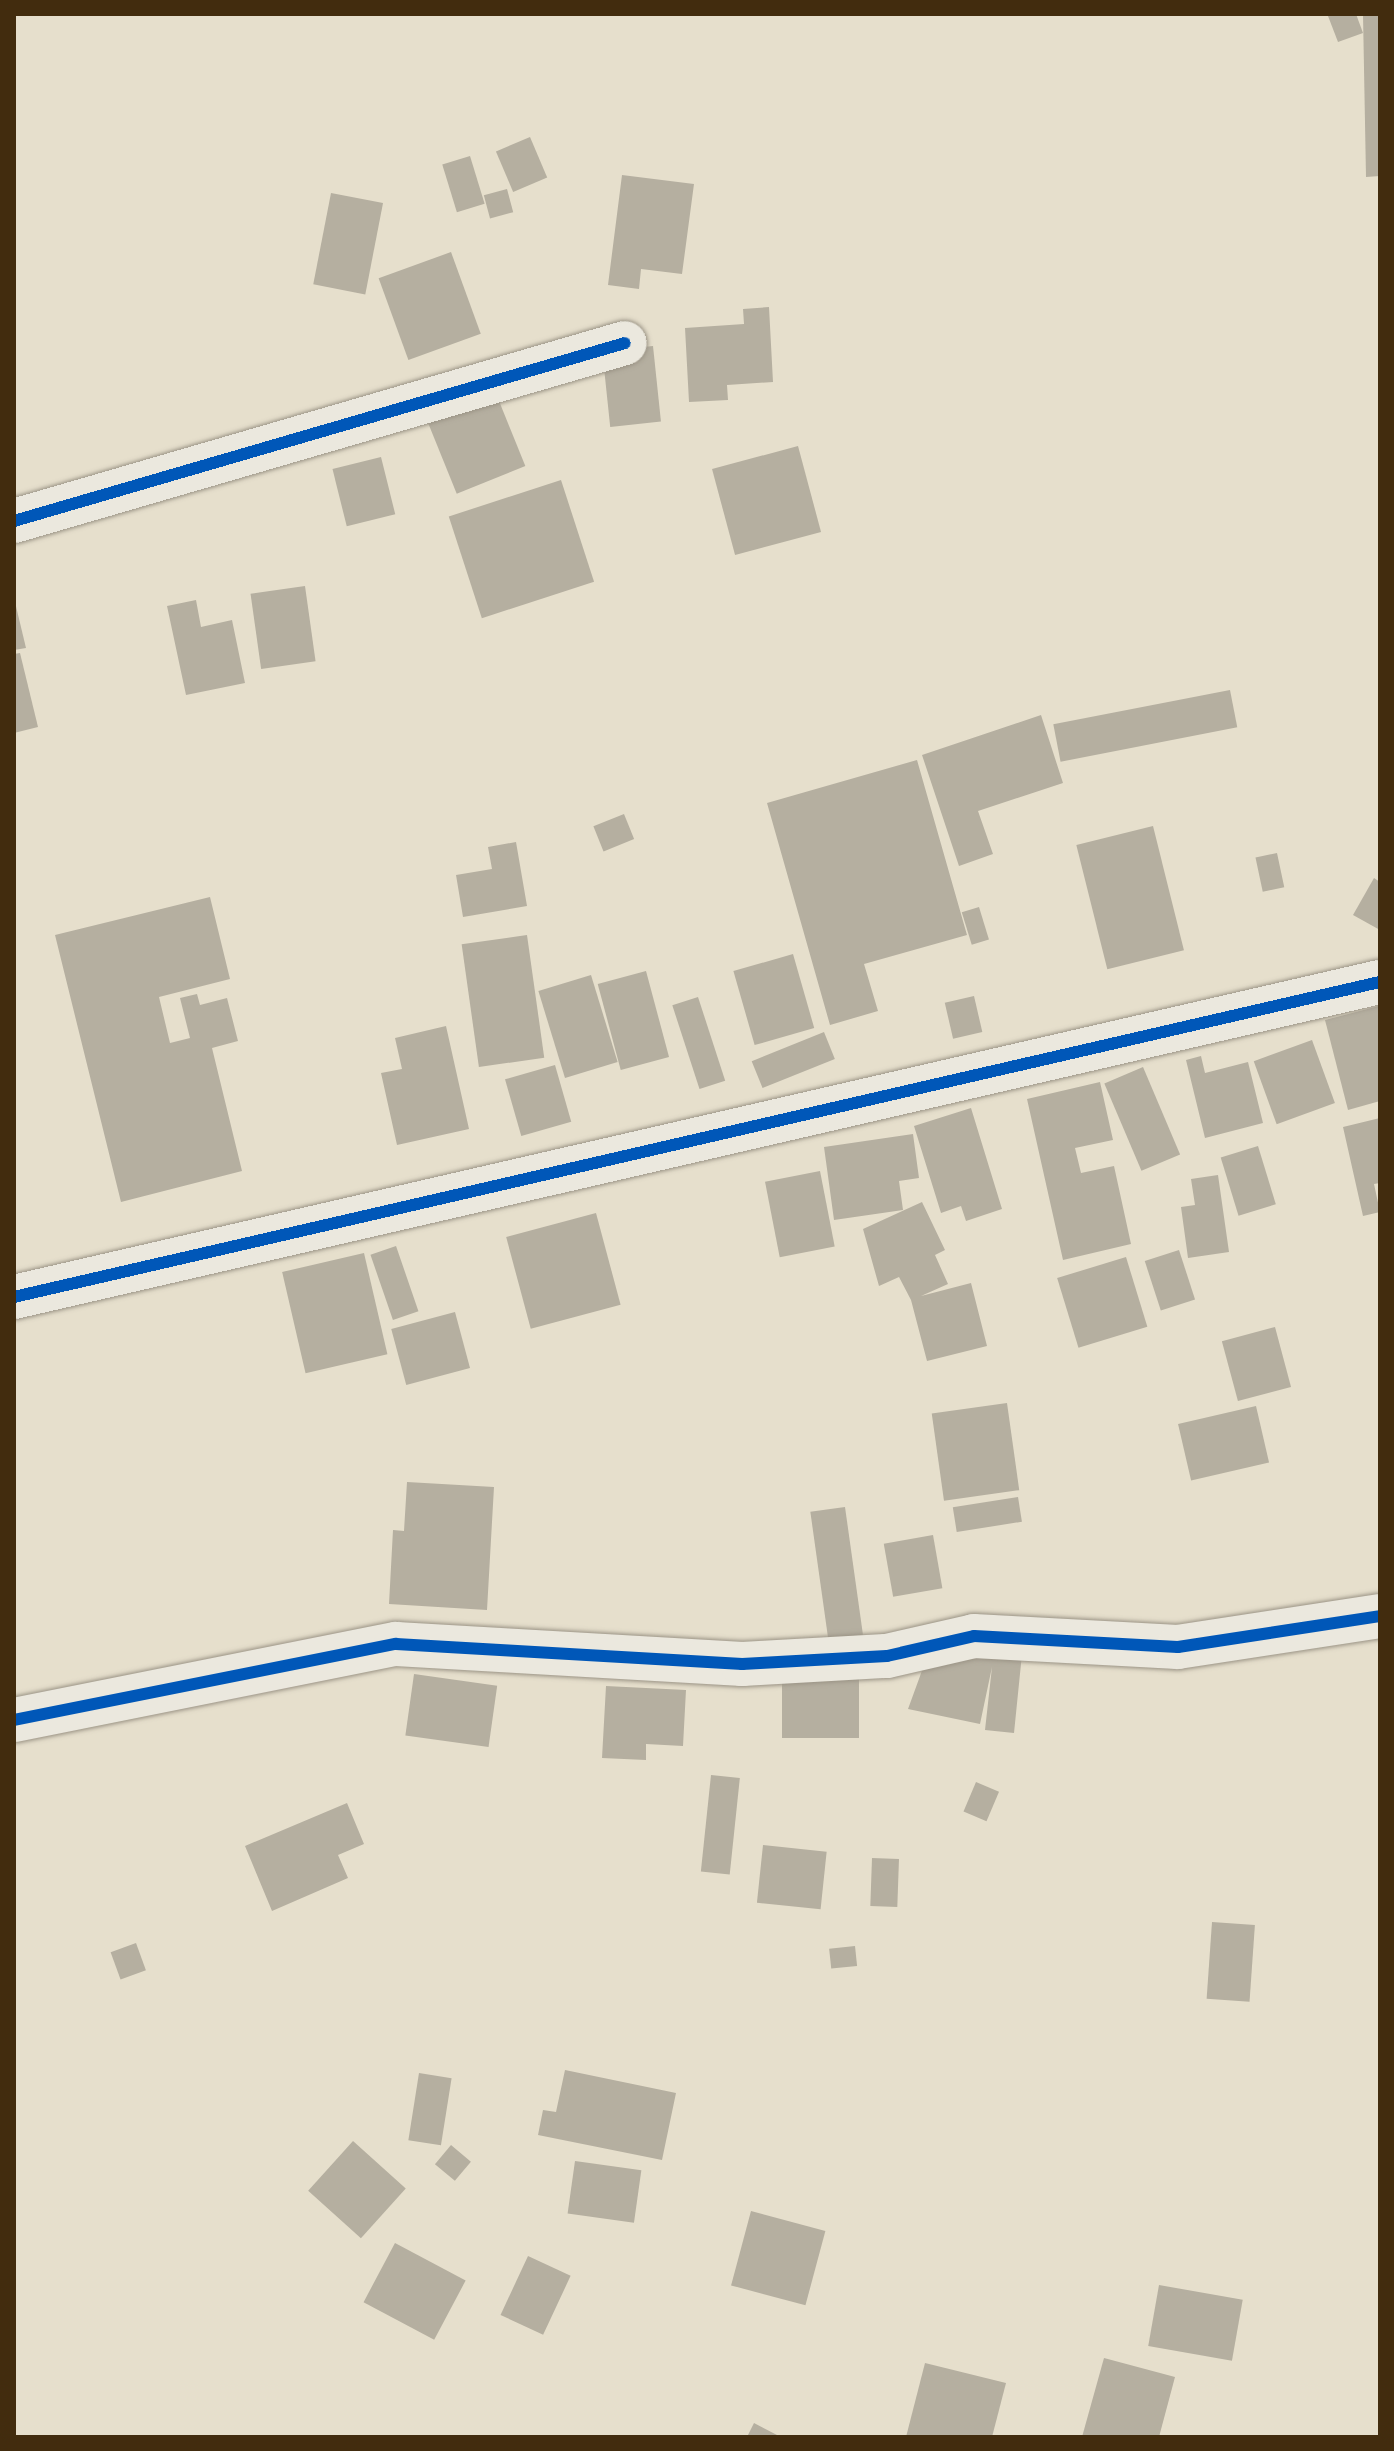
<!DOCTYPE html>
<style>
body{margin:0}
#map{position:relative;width:1394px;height:2451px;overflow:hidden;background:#e6dfcc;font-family:Cardo,serif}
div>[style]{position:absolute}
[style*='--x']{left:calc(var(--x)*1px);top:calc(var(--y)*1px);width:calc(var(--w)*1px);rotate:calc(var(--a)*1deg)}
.building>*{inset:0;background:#b5afa0;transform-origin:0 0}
.roads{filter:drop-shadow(0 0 2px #9b9486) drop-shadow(0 0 2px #9b9486)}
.minor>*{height:44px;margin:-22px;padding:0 22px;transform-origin:22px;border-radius:22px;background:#ebe8de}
.cycleway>*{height:12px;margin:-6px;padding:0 6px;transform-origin:6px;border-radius:6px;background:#0057b8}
span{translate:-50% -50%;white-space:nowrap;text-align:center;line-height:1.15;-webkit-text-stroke:6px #f6edd7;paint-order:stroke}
.frame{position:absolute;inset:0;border:16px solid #422c0e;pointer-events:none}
</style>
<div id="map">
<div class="building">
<div style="clip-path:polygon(1356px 14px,1363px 33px,1338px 42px,1328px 16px)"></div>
<div style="clip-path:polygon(1363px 14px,1380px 14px,1380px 176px,1366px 177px)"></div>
<div style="left:530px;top:137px;width:44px;height:37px;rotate:67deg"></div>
<div style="left:470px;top:156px;width:50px;height:29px;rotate:73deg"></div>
<div style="clip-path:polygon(622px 175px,694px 184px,682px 274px,641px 269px,639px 289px,608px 285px)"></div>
<div style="left:507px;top:189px;width:24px;height:24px;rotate:75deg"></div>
<div style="left:331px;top:193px;width:53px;height:93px;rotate:11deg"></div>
<div style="left:451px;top:252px;width:87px;height:77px;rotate:70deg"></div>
<div style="clip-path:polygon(769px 307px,773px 382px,727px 385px,728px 400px,689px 402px,685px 328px,744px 324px,743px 309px)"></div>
<div style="left:653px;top:346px;width:76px;height:51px;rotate:84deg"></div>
<div style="left:495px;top:391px;width:81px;height:74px;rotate:68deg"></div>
<div style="left:798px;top:446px;width:89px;height:89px;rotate:75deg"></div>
<div style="left:381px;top:457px;width:59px;height:50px;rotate:76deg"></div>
<div style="left:561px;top:480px;width:107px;height:118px;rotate:72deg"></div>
<div style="left:305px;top:586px;width:76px;height:55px;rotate:82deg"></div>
<div style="clip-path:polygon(14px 598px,26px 648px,14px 650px)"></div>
<div style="clip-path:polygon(196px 600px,201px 627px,232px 620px,245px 683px,186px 695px,167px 606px)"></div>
<div style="clip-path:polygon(20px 653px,38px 727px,14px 733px,14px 654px)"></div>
<div style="left:1230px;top:690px;width:38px;height:180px;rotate:79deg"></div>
<div style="clip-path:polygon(1041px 715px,1063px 783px,978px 811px,993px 854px,959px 866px,922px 755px)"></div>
<div style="clip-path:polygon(917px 760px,967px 935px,864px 964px,878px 1011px,830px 1025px,767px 803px)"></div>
<div style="left:624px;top:814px;width:27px;height:33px;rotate:68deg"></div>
<div style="left:1153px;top:826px;width:128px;height:79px;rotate:76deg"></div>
<div style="clip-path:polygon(516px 842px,527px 906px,463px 917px,456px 875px,492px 869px,488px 847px)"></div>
<div style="left:1277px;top:853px;width:35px;height:22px;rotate:78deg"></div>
<div style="clip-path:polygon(1374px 878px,1380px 882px,1380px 930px,1353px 915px)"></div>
<div style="clip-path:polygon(210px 897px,230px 979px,159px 997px,170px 1043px,190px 1038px,180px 998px,197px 994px,200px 1005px,227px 998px,238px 1041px,212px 1048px,242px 1171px,121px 1202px,55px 935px)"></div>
<div style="left:979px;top:907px;width:34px;height:18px;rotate:73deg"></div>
<div style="left:527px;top:935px;width:124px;height:66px;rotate:82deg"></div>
<div style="left:793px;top:954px;width:77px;height:62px;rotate:74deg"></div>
<div style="left:646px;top:971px;width:89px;height:50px;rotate:75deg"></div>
<div style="left:591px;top:975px;width:91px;height:55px;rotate:73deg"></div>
<div style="left:974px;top:996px;width:37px;height:30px;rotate:77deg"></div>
<div style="left:698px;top:997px;width:88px;height:27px;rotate:72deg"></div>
<div style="clip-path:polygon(1379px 1006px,1380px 1101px,1348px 1110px,1325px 1020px)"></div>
<div style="clip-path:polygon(446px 1026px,469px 1129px,397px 1145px,381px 1073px,402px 1069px,395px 1038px)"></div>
<div style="left:824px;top:1032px;width:29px;height:78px;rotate:68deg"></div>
<div style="left:1312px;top:1040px;width:67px;height:62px;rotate:70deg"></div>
<div style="clip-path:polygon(1201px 1056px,1205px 1073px,1248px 1062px,1263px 1123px,1205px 1138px,1186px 1060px)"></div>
<div style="left:555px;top:1065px;width:59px;height:52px;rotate:74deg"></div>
<div style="left:1143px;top:1067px;width:95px;height:42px;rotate:67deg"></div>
<div style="clip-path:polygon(1100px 1082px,1113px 1140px,1075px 1148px,1081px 1173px,1114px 1166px,1131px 1244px,1063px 1260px,1027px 1099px)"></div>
<div style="clip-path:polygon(971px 1108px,1002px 1209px,966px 1221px,961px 1206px,941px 1213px,914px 1126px)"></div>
<div style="clip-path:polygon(1380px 1118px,1380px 1183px,1374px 1184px,1380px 1212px,1363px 1216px,1343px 1127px)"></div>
<div style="clip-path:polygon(913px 1134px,919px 1178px,899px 1181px,903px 1210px,834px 1220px,824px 1147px)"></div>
<div style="left:1258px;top:1146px;width:61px;height:39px;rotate:73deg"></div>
<div style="left:820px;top:1171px;width:77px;height:56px;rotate:79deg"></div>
<div style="clip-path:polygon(1218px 1175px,1229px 1252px,1188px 1258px,1181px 1207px,1195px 1205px,1191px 1179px)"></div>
<div style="clip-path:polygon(922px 1202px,945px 1250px,935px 1255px,948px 1284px,921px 1296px,971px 1283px,987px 1346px,927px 1361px,911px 1300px,899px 1277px,879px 1286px,863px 1229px)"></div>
<div style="left:596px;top:1213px;width:95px;height:93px;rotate:75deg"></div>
<div style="left:396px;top:1246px;width:69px;height:27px;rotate:71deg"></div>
<div style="left:1179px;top:1250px;width:52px;height:36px;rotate:72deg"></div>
<div style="left:364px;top:1253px;width:104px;height:84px;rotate:77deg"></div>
<div style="left:1126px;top:1257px;width:73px;height:72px;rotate:73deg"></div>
<div style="left:455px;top:1312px;width:58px;height:66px;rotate:75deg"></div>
<div style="left:1275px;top:1327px;width:62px;height:55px;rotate:75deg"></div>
<div style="left:1007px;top:1403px;width:88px;height:76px;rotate:82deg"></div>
<div style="left:1256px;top:1406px;width:58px;height:80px;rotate:77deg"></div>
<div style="clip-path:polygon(407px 1482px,494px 1487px,487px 1610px,389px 1604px,393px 1530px,404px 1531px)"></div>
<div style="left:1018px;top:1497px;width:25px;height:66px;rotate:81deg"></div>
<div style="left:845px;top:1507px;width:129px;height:35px;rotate:82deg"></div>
<div style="left:933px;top:1535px;width:54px;height:50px;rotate:80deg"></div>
<div style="clip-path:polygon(931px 1646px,1022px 1654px,1014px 1733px,985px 1730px,992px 1667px,980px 1724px,908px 1709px)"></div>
<div style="left:859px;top:1673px;width:65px;height:77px;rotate:90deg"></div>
<div style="left:414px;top:1674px;width:84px;height:62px;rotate:8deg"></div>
<div style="clip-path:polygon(606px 1686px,686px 1690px,683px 1746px,646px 1744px,646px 1760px,602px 1758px)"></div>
<div style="left:711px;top:1775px;width:29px;height:97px;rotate:6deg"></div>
<div style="left:976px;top:1782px;width:25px;height:32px;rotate:23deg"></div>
<div style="clip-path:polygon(347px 1803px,364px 1844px,338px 1855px,348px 1878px,272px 1911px,245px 1846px)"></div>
<div style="left:763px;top:1845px;width:64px;height:58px;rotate:6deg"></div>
<div style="left:872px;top:1858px;width:27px;height:48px;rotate:2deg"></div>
<div style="left:1212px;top:1922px;width:43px;height:77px;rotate:4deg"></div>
<div style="left:136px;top:1943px;width:29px;height:27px;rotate:70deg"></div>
<div style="left:855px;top:1946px;width:20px;height:26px;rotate:84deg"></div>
<div style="clip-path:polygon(565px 2070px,676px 2093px,662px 2160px,538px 2135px,543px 2110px,556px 2112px)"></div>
<div style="left:419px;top:2073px;width:33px;height:68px;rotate:9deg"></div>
<div style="left:353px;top:2141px;width:71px;height:67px;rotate:42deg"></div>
<div style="left:451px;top:2145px;width:26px;height:25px;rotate:40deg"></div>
<div style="left:575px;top:2161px;width:67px;height:53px;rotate:8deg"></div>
<div style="left:751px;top:2211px;width:77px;height:77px;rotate:15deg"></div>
<div style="left:395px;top:2243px;width:80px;height:67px;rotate:28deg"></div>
<div style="left:528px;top:2256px;width:47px;height:65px;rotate:25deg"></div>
<div style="left:1159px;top:2285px;width:85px;height:62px;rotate:10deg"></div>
<div style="clip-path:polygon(1104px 2358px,1175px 2377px,1159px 2437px,1082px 2437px)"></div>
<div style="clip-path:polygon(925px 2363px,1006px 2383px,992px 2437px,906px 2437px)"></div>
<div style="clip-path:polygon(754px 2423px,777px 2435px,775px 2437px,747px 2437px)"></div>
</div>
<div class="roads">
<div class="minor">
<div style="--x:14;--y:521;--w:636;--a:-16.24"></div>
<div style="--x:14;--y:1297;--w:1402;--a:-12.99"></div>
<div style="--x:14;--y:1720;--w:389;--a:-11.3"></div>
<div style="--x:396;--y:1644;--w:347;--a:3.3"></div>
<div style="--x:742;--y:1664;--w:145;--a:-3.2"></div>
<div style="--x:887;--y:1656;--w:89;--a:-12.9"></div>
<div style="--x:974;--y:1636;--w:204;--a:3.1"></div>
<div style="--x:1178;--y:1647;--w:204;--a:-8.7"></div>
</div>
</div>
<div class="cycleway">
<div style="--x:14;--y:521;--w:636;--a:-16.24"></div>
<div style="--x:14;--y:1297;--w:1402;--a:-12.99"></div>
<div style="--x:14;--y:1720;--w:389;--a:-11.3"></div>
<div style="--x:396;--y:1644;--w:347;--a:3.3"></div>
<div style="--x:742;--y:1664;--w:145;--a:-3.2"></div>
<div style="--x:887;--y:1656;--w:89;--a:-12.9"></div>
<div style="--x:974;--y:1636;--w:204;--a:3.1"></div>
<div style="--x:1178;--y:1647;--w:204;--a:-8.7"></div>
</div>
<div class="frame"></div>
</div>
